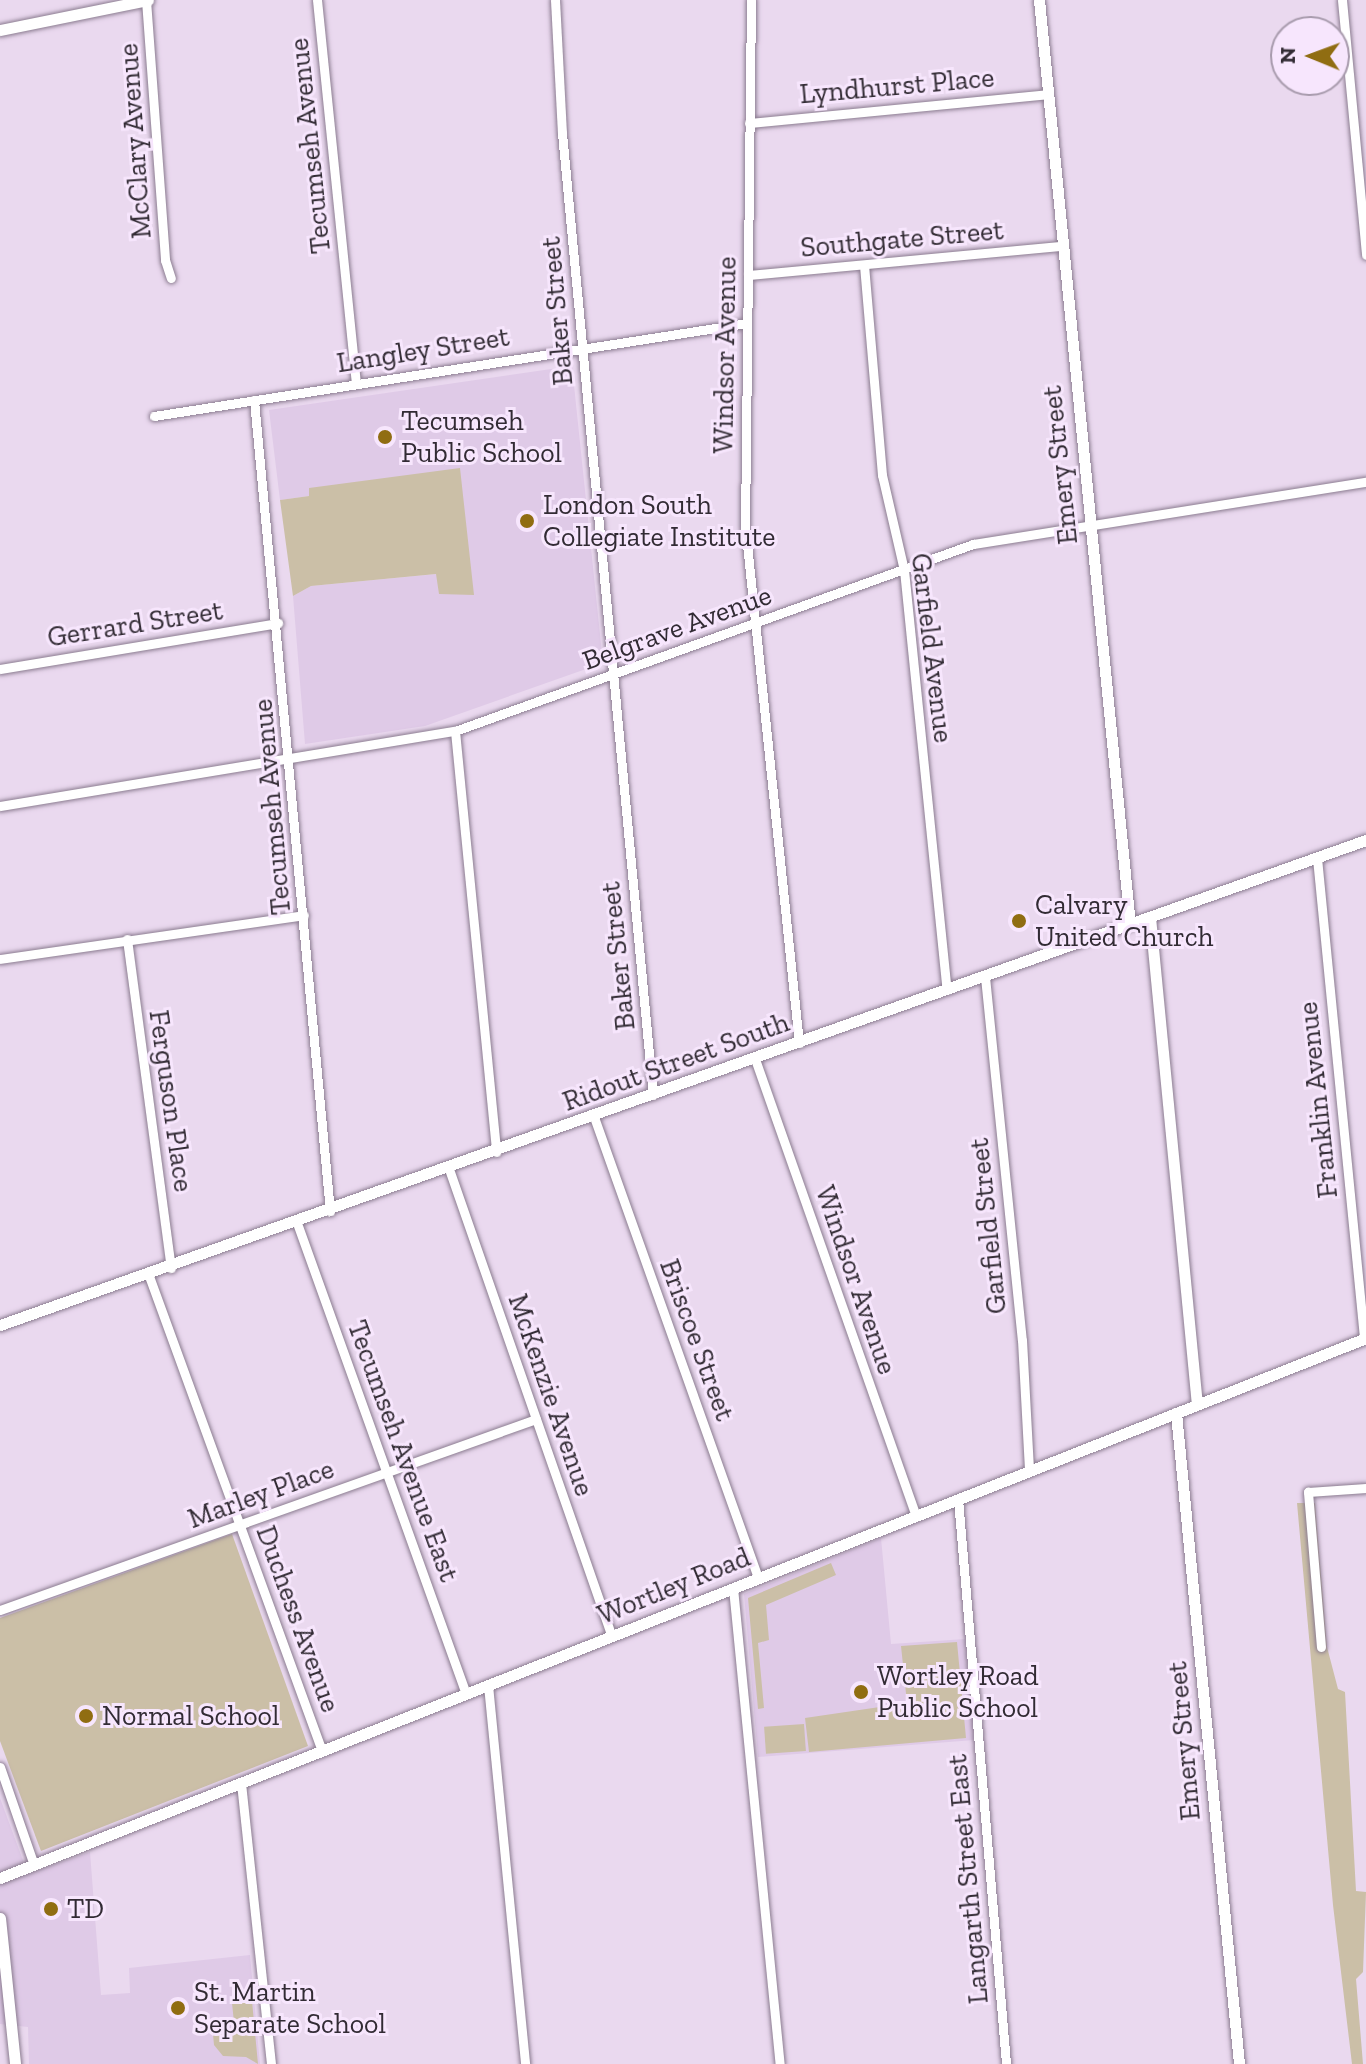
<!DOCTYPE html>
<style>
body{margin:0}
#map{position:relative;width:1366px;height:2064px;overflow:hidden;background:#ead9ef;font-family:"Zilla Slab",serif}
div>[style]{position:absolute}
[style*='--x']{left:calc(var(--x)*1px);top:calc(var(--y)*1px);width:calc(var(--w)*1px);rotate:calc(var(--a)*1deg)}
.built>*{inset:0;background:#dfcae7}
.green>*{inset:0;background:#cbbfa7;transform-origin:0 0}
.roads{filter:drop-shadow(0 0 2px #8b7c90) drop-shadow(0 0 2px #8b7c90)}
.minor>*{height:9px;margin:-4.5px;padding:0 4.5px;transform-origin:4.5px;border-radius:4.5px;background:#fff}
.tertiary>*{height:11px;margin:-5.5px;padding:0 5.5px;transform-origin:5.5px;border-radius:5.5px;background:#fff}
.dots>*{width:22px;height:22px;translate:-50% -50%;box-sizing:border-box;border:4px solid #f7e6fd;border-radius:50%}
span{translate:-50% -50%;white-space:nowrap;text-align:center;line-height:1.15;-webkit-text-stroke:6px #f7e6fd;paint-order:stroke}
.street-label{font-size:28px;color:#322b34}
.poi-label{font-size:28px;color:#322b34}
.left{translate:0 -50%;text-align:left}
.north{position:absolute;left:1270px;top:16px;width:80px;height:80px;box-sizing:border-box;background:#f7e6fd;border:2px solid #a89bad;border-radius:50%;rotate:271deg;font-size:22px;font-weight:700;line-height:32px;text-align:center;color:#322b34}
.north::after{content:'';display:block;margin:auto;width:28px;height:36px;background:#906d12;clip-path:polygon(50% 0,100% 100%,50% 72%,0 100%)}
</style>
<div id="map">
<div class="built">
<div style="clip-path:polygon(572px 366px,603px 663px,425px 726px,305px 744px,293px 596px,311px 586px,437px 574px,458px 592px,474px 595px,309px 489px,309px 496px,280px 500px,269px 410px)"></div>
<div style="clip-path:polygon(881px 1538px,891px 1644px,965px 1639px,974px 1740px,758px 1757px,744px 1594px)"></div>
<div style="clip-path:polygon(0 1798px,28px 1874px,90px 1852px,101px 1995px,130px 1993px,129px 1968px,250px 1955px,260px 2064px,29px 2064px,28px 2027px,0 2024px)"></div>
</div>
<div class="green">
<div style="clip-path:polygon(460px 468px,474px 595px,439px 594px,436px 574px,311px 586px,293px 596px,280px 500px,309px 496px,309px 488px)"></div>
<div style="clip-path:polygon(1297px 1503px,1315px 1503px,1327px 1647px,1338px 1689px,1345px 1692px,1356px 1891px,1366px 1892px,1363px 1972px,1356px 1979px,1363px 2064px,1352px 2064px,1333px 1905px)"></div>
<div style="clip-path:polygon(232px 1534px,308px 1746px,41px 1851px,0 1741px,0 1618px)"></div>
<div style="clip-path:polygon(831px 1563px,836px 1575px,766px 1605px,769px 1640px,758px 1643px,764px 1708px,758px 1709px,748px 1598px)"></div>
<div style="clip-path:polygon(957px 1642px,966px 1738px,809px 1752px,805px 1718px,907px 1703px,901px 1646px)"></div>
<div style="left:804px;top:1724px;width:27px;height:40px;rotate:86deg"></div>
<div style="clip-path:polygon(252px 2001px,258px 2064px,246px 2057px,223px 2056px,214px 2045px,213px 2034px,235px 2032px,232px 2003px)"></div>
</div>
<div class="roads">
<div class="minor">
<div style="--x:146;--y:0;--w:261;--a:85.8"></div>
<div style="--x:165;--y:260;--w:19;--a:72"></div>
<div style="--x:317;--y:0;--w:385;--a:84.2"></div>
<div style="--x:555;--y:0;--w:133;--a:87"></div>
<div style="--x:562;--y:133;--w:966;--a:84.6"></div>
<div style="--x:751;--y:0;--w:525;--a:90.65"></div>
<div style="--x:745;--y:525;--w:521;--a:84.05"></div>
<div style="--x:1342;--y:0;--w:256;--a:84.6"></div>
<div style="--x:749;--y:123;--w:300;--a:-5.5"></div>
<div style="--x:864;--y:265;--w:211;--a:85.1"></div>
<div style="--x:882;--y:475;--w:98;--a:77"></div>
<div style="--x:904;--y:570;--w:422;--a:84.2"></div>
<div style="--x:748;--y:275;--w:314;--a:-5.3"></div>
<div style="--x:254;--y:400;--w:815;--a:84.65"></div>
<div style="--x:154;--y:416;--w:600;--a:-8.91"></div>
<div style="--x:0;--y:669;--w:282;--a:-9.4"></div>
<div style="--x:455;--y:731;--w:423;--a:84.4"></div>
<div style="--x:0;--y:806;--w:461;--a:-9.4"></div>
<div style="--x:455;--y:731;--w:551;--a:-19.85"></div>
<div style="--x:973;--y:544;--w:398;--a:-9"></div>
<div style="--x:1317;--y:858;--w:482;--a:84.4"></div>
<div style="--x:127;--y:939;--w:332;--a:82.4"></div>
<div style="--x:0;--y:959;--w:307;--a:-8.2"></div>
<div style="--x:985;--y:977;--w:365;--a:84.2"></div>
<div style="--x:1022;--y:1340;--w:131;--a:86.9"></div>
<div style="--x:755;--y:1059;--w:485;--a:70.6"></div>
<div style="--x:594;--y:1117;--w:489;--a:70.4"></div>
<div style="--x:449;--y:1169;--w:495;--a:70.8"></div>
<div style="--x:297;--y:1223;--w:500;--a:70.26"></div>
<div style="--x:149;--y:1276;--w:506;--a:69.99"></div>
<div style="--x:958;--y:1499;--w:567;--a:85.14"></div>
<div style="--x:733;--y:1588;--w:478;--a:84.4"></div>
<div style="--x:0;--y:1610;--w:569;--a:-19.61"></div>
<div style="--x:1321;--y:1647;--w:156;--a:-94.8"></div>
<div style="--x:1308;--y:1492;--w:58;--a:-3.9"></div>
<div style="--x:488;--y:1685;--w:381;--a:84.4"></div>
<div style="--x:0;--y:1767;--w:104;--a:70.9"></div>
<div style="--x:241;--y:1783;--w:283;--a:83.9"></div>
</div>
<div class="tertiary">
<div style="--x:1039;--y:0;--w:929;--a:84.38"></div>
<div style="--x:0;--y:30;--w:151;--a:-11.5"></div>
<div style="--x:1150;--y:917;--w:489;--a:84.5"></div>
<div style="--x:0;--y:1325;--w:1450;--a:-19.55"></div>
<div style="--x:1176;--y:1413;--w:654;--a:84.47"></div>
<div style="--x:0;--y:1878;--w:1469;--a:-21.57"></div>
<div style="--x:0;--y:1918;--w:147;--a:84.1"></div>
</div>
</div>
<div class="dots">
<div style="left:385px;top:437px;background:#906d12"></div>
<div style="left:527px;top:521px;background:#906d12"></div>
<div style="left:1019px;top:921px;background:#906d12"></div>
<div style="left:861px;top:1692px;background:#906d12"></div>
<div style="left:86px;top:1716px;background:#906d12"></div>
<div style="left:51px;top:1909px;background:#906d12"></div>
<div style="left:178px;top:2008px;background:#906d12"></div>
</div>
<div class="street-label">
<span style="left:897px;top:86px;rotate:-5deg">Lyndhurst Place</span>
<span style="left:135px;top:141px;rotate:-94deg">McClary Avenue</span>
<span style="left:310px;top:146px;rotate:-96deg">Tecumseh Avenue</span>
<span style="left:902px;top:239px;rotate:-5deg">Southgate Street</span>
<span style="left:557px;top:311px;rotate:-95deg">Baker Street</span>
<span style="left:423px;top:350px;rotate:-9deg">Langley Street</span>
<span style="left:725px;top:355px;rotate:-89deg">Windsor Avenue</span>
<span style="left:1060px;top:465px;rotate:-96deg">Emery Street</span>
<span style="left:135px;top:624px;rotate:-9deg">Gerrard Street</span>
<span style="left:677px;top:628px;rotate:-20deg">Belgrave Avenue</span>
<span style="left:932px;top:648px;rotate:83deg">Garfield Avenue</span>
<span style="left:272px;top:807px;rotate:-95deg">Tecumseh Avenue</span>
<span style="left:618px;top:956px;rotate:-96deg">Baker Street</span>
<span style="left:676px;top:1062px;rotate:-20deg">Ridout Street South</span>
<span style="left:1318px;top:1100px;rotate:-96deg">Franklin Avenue</span>
<span style="left:171px;top:1101px;rotate:82deg">Ferguson Place</span>
<span style="left:988px;top:1226px;rotate:-96deg">Garfield Street</span>
<span style="left:856px;top:1280px;rotate:71deg">Windsor Avenue</span>
<span style="left:697px;top:1340px;rotate:70deg">Briscoe Street</span>
<span style="left:551px;top:1395px;rotate:71deg">McKenzie Avenue</span>
<span style="left:403px;top:1451px;rotate:70deg">Tecumseh Avenue East</span>
<span style="left:261px;top:1494px;rotate:-20deg">Marley Place</span>
<span style="left:674px;top:1586px;rotate:-22deg">Wortley Road</span>
<span style="left:298px;top:1619px;rotate:70deg">Duchess Avenue</span>
<span style="left:1184px;top:1741px;rotate:-95deg">Emery Street</span>
<span style="left:968px;top:1879px;rotate:-95deg">Langarth Street East</span>
</div>
<div class="poi-label">
<span class="left" style="left:401px;top:437px">Tecumseh<br>Public School</span>
<span class="left" style="left:543px;top:521px">London South<br>Collegiate Institute</span>
<span class="left" style="left:1035px;top:921px">Calvary<br>United Church</span>
<span class="left" style="left:877px;top:1692px">Wortley Road<br>Public School</span>
<span class="left" style="left:102px;top:1716px">Normal School</span>
<span class="left" style="left:67px;top:1909px">TD</span>
<span class="left" style="left:194px;top:2008px">St. Martin<br>Separate School</span>
</div>
<div class="north">N</div>
</div>
